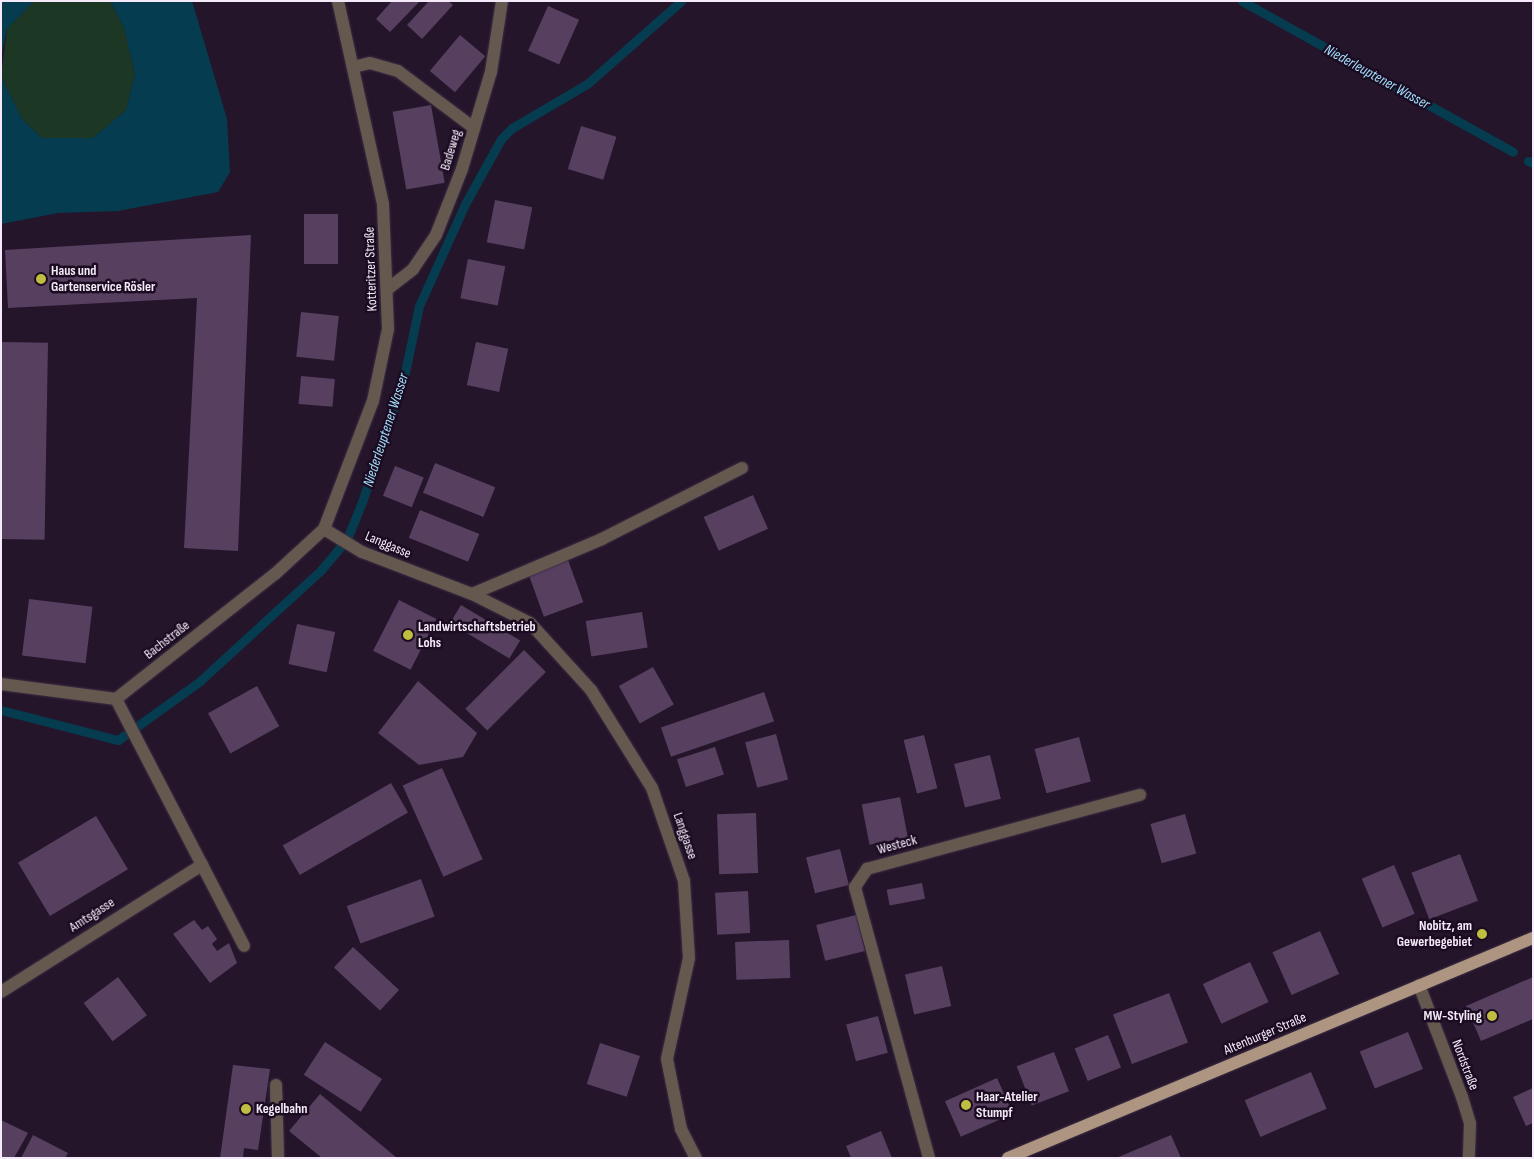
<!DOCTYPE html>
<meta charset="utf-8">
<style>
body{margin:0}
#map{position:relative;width:1534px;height:1159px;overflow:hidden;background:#24152b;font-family:"Sofia Sans Condensed",sans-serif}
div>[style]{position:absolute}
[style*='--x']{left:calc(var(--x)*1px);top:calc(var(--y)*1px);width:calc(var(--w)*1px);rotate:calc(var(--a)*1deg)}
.green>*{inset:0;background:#1c3723}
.water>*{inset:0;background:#063c4f}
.stream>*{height:9px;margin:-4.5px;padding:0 4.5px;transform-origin:4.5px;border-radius:4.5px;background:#063c4f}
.building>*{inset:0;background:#573f60;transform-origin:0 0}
.roads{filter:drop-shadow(0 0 1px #3d2f44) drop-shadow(0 0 1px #3d2f44)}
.minor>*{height:12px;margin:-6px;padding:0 6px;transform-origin:6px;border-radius:6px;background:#64584f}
.major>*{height:12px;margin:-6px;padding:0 6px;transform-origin:6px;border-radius:6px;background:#ae9582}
.dots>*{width:14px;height:14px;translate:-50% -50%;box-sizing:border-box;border:2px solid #1b0c21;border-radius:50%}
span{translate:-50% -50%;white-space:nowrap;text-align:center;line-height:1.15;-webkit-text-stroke:5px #1b0c21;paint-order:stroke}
.street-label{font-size:14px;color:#f4eaf9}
.poi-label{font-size:14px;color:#f4eaf9;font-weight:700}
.left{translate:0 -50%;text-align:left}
.right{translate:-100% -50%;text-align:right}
.water-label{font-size:15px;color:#a2dffc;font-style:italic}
.frame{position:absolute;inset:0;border:2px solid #f4eaf9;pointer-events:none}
</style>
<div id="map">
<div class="green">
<div style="clip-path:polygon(34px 1px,110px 1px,124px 28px,135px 74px,126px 110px,93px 138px,42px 138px,22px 119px,1px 76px,7px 29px)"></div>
</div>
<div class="water">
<div style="clip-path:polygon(1px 1px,34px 1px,7px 29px,1px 57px)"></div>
<div style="clip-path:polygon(110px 1px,192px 1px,227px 119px,230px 172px,218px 192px,118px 211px,58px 213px,1px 224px,1px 76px,22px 119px,42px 138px,93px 138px,126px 110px,135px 74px,124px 28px)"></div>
</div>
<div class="stream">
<div style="--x:1242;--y:1;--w:310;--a:29.1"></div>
<div style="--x:1528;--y:161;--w:5;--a:22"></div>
<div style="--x:1;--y:710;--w:121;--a:14.4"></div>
<div style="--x:118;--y:740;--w:101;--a:-35.7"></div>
<div style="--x:200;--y:681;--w:164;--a:-42.5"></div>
<div style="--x:321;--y:570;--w:40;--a:-50"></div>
<div style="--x:347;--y:539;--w:40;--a:-68"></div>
<div style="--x:362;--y:502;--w:132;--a:-71.4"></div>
<div style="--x:404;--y:377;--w:73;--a:-78.1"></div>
<div style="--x:419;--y:306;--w:112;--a:-65.7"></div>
<div style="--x:465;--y:204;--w:74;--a:-61"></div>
<div style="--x:501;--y:139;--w:16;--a:-45"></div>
<div style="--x:512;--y:128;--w:87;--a:-30.4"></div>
<div style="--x:587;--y:84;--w:125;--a:-41.4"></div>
</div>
<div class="building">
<div style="clip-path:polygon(392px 1px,420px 1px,390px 32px,376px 19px)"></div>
<div style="clip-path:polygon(429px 1px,448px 1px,453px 5px,422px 39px,407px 25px)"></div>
<div style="left:548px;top:6px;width:34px;height:49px;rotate:24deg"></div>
<div style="left:460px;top:35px;width:33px;height:47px;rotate:40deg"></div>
<div style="left:431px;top:105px;width:79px;height:39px;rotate:80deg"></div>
<div style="left:581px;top:126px;width:37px;height:45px;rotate:17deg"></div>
<div style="left:495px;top:200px;width:38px;height:43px;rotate:11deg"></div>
<div style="left:304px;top:214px;width:34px;height:50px"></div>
<div style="clip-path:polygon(251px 235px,238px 551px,184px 548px,197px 298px,8px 308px,5px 250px)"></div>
<div style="left:468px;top:259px;width:38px;height:40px;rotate:11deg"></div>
<div style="left:301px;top:312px;width:38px;height:45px;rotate:6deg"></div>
<div style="left:1px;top:342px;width:47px;height:197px;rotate:1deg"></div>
<div style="left:476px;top:342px;width:33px;height:44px;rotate:12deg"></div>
<div style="left:301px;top:376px;width:34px;height:28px;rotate:5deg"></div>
<div style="left:435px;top:463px;width:65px;height:32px;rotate:22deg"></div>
<div style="left:395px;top:466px;width:31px;height:32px;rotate:22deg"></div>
<div style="left:753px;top:495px;width:37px;height:54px;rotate:66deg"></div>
<div style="left:420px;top:510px;width:64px;height:30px;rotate:22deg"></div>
<div style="left:568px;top:560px;width:45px;height:42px;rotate:70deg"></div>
<div style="left:29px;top:599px;width:64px;height:57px;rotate:7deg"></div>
<div style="left:399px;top:600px;width:42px;height:57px;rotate:27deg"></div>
<div style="left:461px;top:605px;width:69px;height:21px;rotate:31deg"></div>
<div style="left:642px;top:612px;width:36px;height:57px;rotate:81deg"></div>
<div style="left:297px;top:624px;width:39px;height:41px;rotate:12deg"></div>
<div style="left:524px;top:650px;width:31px;height:83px;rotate:45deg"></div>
<div style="left:653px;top:667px;width:43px;height:39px;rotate:61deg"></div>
<div style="clip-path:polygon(418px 681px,477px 733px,463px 757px,419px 765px,378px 733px)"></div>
<div style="left:257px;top:686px;width:46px;height:56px;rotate:61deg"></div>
<div style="left:764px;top:692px;width:31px;height:109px;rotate:71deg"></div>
<div style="left:776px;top:734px;width:47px;height:32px;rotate:75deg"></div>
<div style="left:924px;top:735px;width:55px;height:21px;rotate:76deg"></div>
<div style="left:1079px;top:737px;width:46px;height:46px;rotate:75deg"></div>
<div style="left:715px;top:747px;width:29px;height:40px;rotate:72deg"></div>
<div style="left:990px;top:755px;width:45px;height:37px;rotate:76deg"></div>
<div style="left:442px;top:768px;width:100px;height:43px;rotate:66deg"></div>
<div style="left:391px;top:783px;width:34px;height:125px;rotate:60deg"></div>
<div style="left:900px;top:797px;width:41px;height:39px;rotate:79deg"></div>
<div style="left:756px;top:813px;width:60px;height:39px;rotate:88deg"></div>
<div style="left:1185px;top:814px;width:41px;height:36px;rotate:74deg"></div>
<div style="left:96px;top:816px;width:62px;height:91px;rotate:59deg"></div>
<div style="left:840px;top:849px;width:37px;height:35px;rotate:76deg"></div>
<div style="left:1460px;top:854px;width:50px;height:52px;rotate:69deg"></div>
<div style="left:1394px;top:865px;width:53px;height:35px;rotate:67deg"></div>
<div style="left:421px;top:879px;width:40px;height:79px;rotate:70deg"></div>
<div style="left:922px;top:883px;width:16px;height:36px;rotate:79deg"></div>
<div style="left:748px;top:891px;width:42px;height:33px;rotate:87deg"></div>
<div style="left:856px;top:915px;width:37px;height:41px;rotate:76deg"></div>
<div style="clip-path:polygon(194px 920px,202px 930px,208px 926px,217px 939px,212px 944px,217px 951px,229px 943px,237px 963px,210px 983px,173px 934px)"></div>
<div style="left:1320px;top:931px;width:47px;height:52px;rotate:66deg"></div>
<div style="left:789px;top:940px;width:38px;height:54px;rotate:88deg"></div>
<div style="left:353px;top:947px;width:63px;height:28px;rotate:43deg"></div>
<div style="left:1250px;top:962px;width:44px;height:52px;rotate:65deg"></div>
<div style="left:942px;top:966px;width:41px;height:38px;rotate:77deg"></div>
<div style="left:118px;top:977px;width:48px;height:43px;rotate:53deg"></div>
<div style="clip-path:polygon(1533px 977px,1533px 1019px,1481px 1041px,1466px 1006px)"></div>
<div style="left:1169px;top:993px;width:53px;height:60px;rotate:69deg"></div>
<div style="left:878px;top:1016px;width:38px;height:33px;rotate:75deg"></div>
<div style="left:1408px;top:1032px;width:40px;height:52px;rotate:68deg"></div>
<div style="left:1108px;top:1035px;width:35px;height:36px;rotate:68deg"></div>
<div style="left:325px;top:1042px;width:68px;height:39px;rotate:33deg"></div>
<div style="left:600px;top:1043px;width:42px;height:43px;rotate:18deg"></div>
<div style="left:1054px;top:1052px;width:42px;height:40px;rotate:69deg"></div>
<div style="clip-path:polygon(233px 1065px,270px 1069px,258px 1150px,244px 1148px,243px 1158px,220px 1158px)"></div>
<div style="left:1311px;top:1072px;width:40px;height:72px;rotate:67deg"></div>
<div style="left:997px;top:1078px;width:39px;height:57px;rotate:66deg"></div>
<div style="clip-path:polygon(1533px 1088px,1533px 1123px,1526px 1126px,1513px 1097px)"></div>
<div style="clip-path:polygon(320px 1094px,397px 1158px,322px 1158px,289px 1131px)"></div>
<div style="clip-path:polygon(1px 1120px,28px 1133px,14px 1158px,1px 1158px)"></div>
<div style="clip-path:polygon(881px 1131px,892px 1158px,851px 1158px,846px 1146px)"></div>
<div style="clip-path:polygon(33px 1135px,68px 1153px,65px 1158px,21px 1158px)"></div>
<div style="clip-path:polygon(1171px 1135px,1181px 1158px,1116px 1158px,1128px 1153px)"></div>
</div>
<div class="roads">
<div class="minor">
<div style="--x:353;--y:67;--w:17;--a:-13"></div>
<div style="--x:370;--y:63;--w:29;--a:16"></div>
<div style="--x:398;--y:71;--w:95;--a:36.9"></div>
<div style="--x:389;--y:288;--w:31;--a:-38"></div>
<div style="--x:413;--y:269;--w:41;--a:-55.9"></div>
<div style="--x:436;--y:235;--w:71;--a:-68.5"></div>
<div style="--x:462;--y:169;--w:101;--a:-73.4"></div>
<div style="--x:491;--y:72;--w:72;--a:-81.2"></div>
<div style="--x:324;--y:529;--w:44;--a:31.2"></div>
<div style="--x:362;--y:552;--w:118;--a:20.9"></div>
<div style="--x:472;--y:594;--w:65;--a:26.6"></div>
<div style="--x:530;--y:623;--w:91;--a:47.7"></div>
<div style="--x:591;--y:690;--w:115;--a:58.1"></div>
<div style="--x:652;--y:788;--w:98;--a:71"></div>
<div style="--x:684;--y:881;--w:77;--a:86.3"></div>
<div style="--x:689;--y:958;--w:103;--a:102.3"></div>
<div style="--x:667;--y:1059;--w:71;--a:78.7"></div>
<div style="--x:681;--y:1129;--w:33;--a:63"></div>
<div style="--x:472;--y:594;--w:141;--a:-22.9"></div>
<div style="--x:602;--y:539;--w:157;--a:-26.9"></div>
<div style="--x:1;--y:684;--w:116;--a:7.4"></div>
<div style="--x:116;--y:699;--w:202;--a:-38.2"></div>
<div style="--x:275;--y:574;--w:67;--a:-42.6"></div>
<div style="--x:324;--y:529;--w:137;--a:-69.1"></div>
<div style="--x:373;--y:401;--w:74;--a:-78.2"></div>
<div style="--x:388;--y:329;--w:125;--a:-92.3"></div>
<div style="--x:383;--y:204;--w:208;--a:-102.5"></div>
<div style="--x:116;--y:699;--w:278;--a:62.6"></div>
<div style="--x:1419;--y:985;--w:120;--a:69"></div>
<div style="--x:1462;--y:1097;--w:28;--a:73"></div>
<div style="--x:1470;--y:1124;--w:34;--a:92"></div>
<div style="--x:1;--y:992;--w:238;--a:-32.3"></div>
<div style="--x:276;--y:1085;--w:73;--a:88.4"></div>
<div style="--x:929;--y:1158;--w:281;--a:-105.3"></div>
<div style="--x:855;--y:887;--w:22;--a:-56"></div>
<div style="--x:867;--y:869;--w:283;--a:-15.2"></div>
</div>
<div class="major">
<div style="--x:1008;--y:1158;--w:569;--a:-22.74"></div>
</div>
</div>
<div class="dots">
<div style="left:41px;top:279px;background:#c0be40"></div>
<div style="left:408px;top:635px;background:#c0be40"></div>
<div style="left:1482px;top:934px;background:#c0be40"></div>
<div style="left:1492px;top:1016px;background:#c0be40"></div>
<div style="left:966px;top:1105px;background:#c0be40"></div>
<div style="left:246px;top:1109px;background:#c0be40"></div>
</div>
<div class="street-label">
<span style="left:451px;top:150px;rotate:-73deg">Badeweg</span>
<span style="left:371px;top:269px;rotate:-92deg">Kotteritzer Straße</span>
<span style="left:388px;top:545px;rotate:23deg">Langgasse</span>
<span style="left:167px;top:640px;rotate:-38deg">Bachstraße</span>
<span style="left:685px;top:836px;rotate:71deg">Langgasse</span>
<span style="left:897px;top:845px;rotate:-15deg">Westeck</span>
<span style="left:92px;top:915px;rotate:-33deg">Amtsgasse</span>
<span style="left:1265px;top:1034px;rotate:-23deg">Altenburger Straße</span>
<span style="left:1465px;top:1065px;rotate:69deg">Nordstraße</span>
</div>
<div class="poi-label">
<span class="left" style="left:51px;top:279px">Haus und<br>Gartenservice Rösler</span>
<span class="left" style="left:418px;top:635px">Landwirtschaftsbetrieb<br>Lohs</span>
<span class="right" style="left:1472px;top:934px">Nobitz, am<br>Gewerbegebiet</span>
<span class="right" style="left:1482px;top:1016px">MW-Styling</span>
<span class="left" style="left:976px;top:1105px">Haar-Atelier<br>Stumpf</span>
<span class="left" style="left:256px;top:1109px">Kegelbahn</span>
</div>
<div class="water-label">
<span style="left:1377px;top:77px;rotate:29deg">Niederleuptener Wasser</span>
<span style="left:386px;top:430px;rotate:-72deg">Niederleuptener Wasser</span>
</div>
<div class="frame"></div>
</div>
